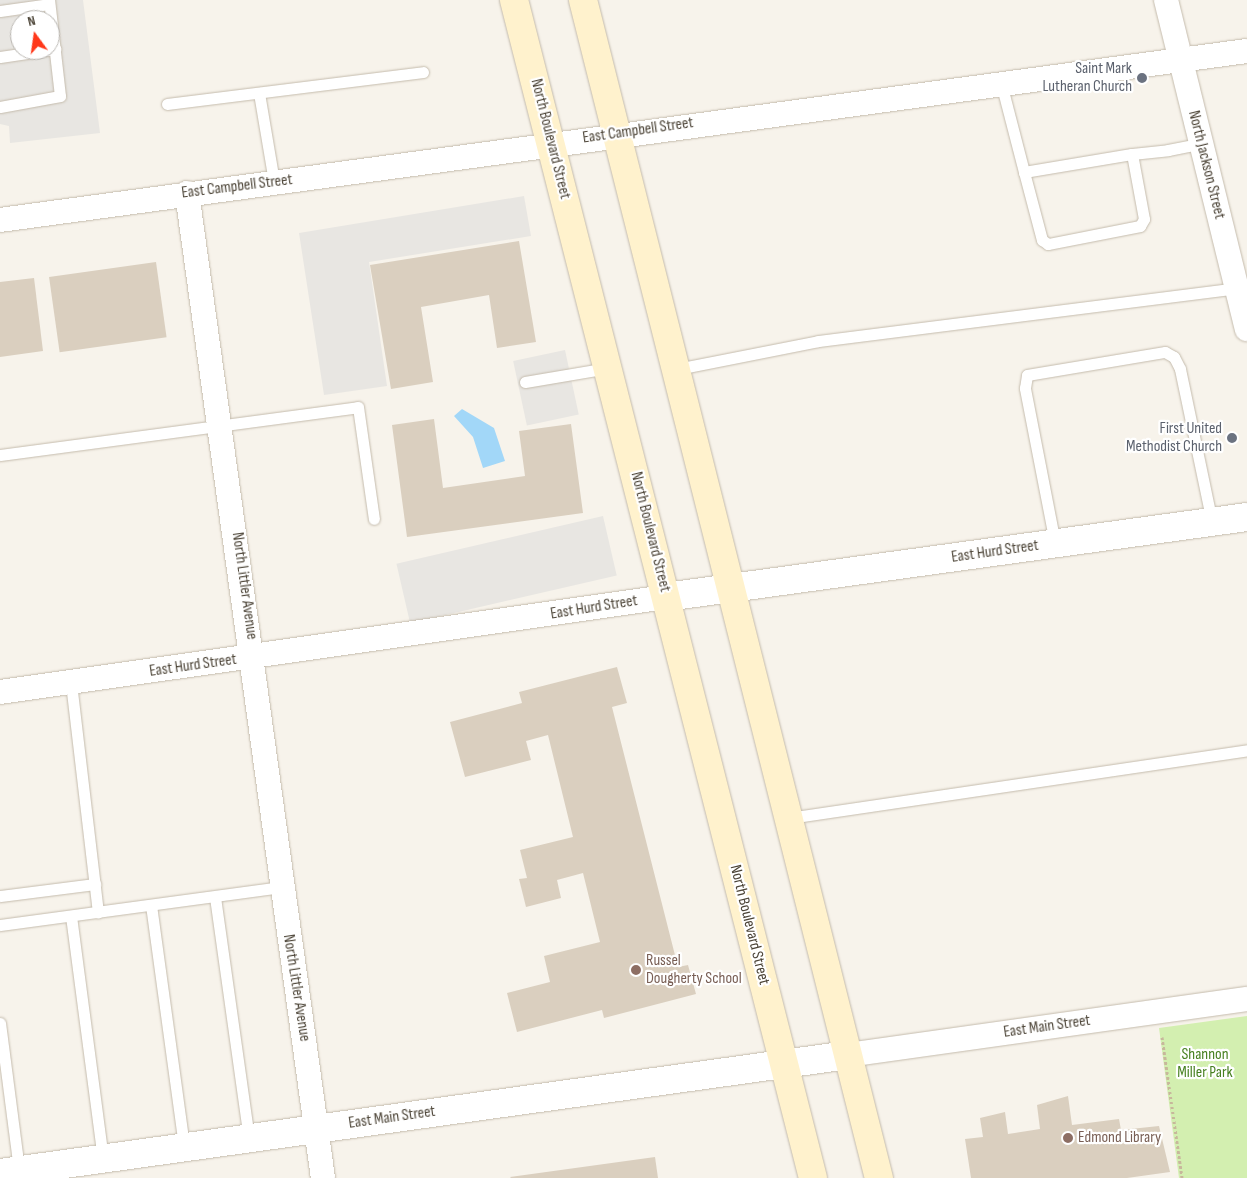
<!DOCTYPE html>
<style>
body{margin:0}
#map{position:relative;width:1247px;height:1178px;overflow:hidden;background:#f7f3eb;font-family:"Sofia Sans Condensed",sans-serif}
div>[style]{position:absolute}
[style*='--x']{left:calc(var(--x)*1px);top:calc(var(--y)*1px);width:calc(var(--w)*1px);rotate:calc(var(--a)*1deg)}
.green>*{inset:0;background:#d3efb0}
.parking>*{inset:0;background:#e8e6e2;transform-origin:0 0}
.water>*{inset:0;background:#a2d7f8}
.building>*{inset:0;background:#dacfbf;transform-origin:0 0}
.path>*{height:3px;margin-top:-1.5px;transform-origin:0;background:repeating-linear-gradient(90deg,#c7b79b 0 2.5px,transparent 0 5px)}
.roads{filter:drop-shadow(0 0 1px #c4bbac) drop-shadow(0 0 1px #c4bbac)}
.service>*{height:11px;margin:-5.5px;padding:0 5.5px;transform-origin:5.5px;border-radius:5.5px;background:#fff}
.minor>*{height:24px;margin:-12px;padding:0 12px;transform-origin:12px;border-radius:12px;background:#fff}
.tertiary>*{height:28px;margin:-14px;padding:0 14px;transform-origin:14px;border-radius:14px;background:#fff}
.secondary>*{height:28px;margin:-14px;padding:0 14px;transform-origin:14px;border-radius:14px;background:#fff2cd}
.dots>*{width:14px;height:14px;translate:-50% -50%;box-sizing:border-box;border:2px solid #fff;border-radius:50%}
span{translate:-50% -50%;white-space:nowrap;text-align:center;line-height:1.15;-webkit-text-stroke:4.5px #fff;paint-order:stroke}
.worship-label{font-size:16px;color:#5b616d}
.right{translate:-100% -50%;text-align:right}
.street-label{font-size:16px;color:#4c4437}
.education-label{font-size:16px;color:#785e54}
.left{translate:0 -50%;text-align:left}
.park-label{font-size:16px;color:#478021}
.north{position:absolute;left:10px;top:10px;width:50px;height:50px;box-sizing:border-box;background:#fff;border:1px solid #b7b4af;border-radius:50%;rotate:346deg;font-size:14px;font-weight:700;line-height:20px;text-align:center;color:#4c4437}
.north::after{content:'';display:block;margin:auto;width:18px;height:22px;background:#ff381a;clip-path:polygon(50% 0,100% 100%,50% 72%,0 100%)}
</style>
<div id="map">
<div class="green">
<div style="clip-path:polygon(1247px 1016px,1247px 1178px,1179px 1178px,1159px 1028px)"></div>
</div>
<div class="parking">
<div style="clip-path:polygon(evenodd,0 0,83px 0,100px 133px,10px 143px,9px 126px,0 124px,0 0,20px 20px,50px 20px,50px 50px,20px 50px,20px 20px)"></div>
<div style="clip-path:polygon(524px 196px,531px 236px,369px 262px,387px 386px,324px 395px,299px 233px)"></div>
<div style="left:565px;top:350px;width:66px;height:53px;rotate:78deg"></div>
<div style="left:603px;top:516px;width:61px;height:212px;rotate:77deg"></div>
</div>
<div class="water">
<div style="clip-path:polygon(462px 409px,494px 428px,505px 461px,483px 468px,473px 437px,454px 416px)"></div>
</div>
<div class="building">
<div style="clip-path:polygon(519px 241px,536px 342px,497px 348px,489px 295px,421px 307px,433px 382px,391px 389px,370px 265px)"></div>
<div style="left:156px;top:262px;width:76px;height:108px;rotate:82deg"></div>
<div style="clip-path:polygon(34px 278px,43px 351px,0 357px,0 282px)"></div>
<div style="clip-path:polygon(434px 419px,443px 488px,525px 476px,519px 431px,571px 424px,583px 513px,407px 537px,392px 425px)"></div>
<div style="clip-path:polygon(617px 667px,627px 703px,612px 707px,678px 967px,688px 965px,696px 994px,604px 1018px,602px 1010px,517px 1032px,507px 993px,550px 982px,544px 956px,600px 942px,583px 873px,557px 880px,561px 898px,526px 907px,519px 879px,527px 878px,520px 850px,573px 837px,548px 735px,526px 741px,531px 760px,465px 777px,450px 722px,522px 703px,519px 692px)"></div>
<div style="clip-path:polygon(1068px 1096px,1072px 1125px,1119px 1119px,1121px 1130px,1159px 1126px,1170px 1172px,1127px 1178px,971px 1178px,965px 1139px,983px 1137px,980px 1118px,1005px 1112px,1008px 1134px,1040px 1129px,1037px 1105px)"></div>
<div style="clip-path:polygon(655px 1157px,658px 1178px,511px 1178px,510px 1177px)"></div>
</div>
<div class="path">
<div style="--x:1162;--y:1037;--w:142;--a:81.9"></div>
</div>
<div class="roads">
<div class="service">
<div style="--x:0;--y:11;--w:49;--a:-8.1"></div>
<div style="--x:0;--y:57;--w:56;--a:-8.3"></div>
<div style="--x:1001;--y:83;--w:92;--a:75.5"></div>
<div style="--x:259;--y:93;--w:90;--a:80.4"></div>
<div style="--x:167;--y:104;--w:258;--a:-7.1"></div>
<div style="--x:0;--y:107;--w:61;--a:-10.4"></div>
<div style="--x:60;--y:96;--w:97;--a:-96.5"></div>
<div style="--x:1132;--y:154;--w:66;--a:79.5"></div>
<div style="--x:1144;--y:219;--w:8;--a:120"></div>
<div style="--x:1140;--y:226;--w:94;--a:168.9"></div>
<div style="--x:1048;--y:244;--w:7;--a:-146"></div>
<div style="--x:1042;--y:240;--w:70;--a:-104.8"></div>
<div style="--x:1024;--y:172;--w:109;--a:-9.5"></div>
<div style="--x:1132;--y:154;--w:36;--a:-6"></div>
<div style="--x:1168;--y:150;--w:33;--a:-11"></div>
<div style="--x:677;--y:369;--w:144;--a:-11.2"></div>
<div style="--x:818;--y:341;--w:424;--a:-7.2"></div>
<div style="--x:525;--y:382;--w:84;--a:-9.6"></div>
<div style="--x:0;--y:455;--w:361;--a:-7.6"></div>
<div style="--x:358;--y:407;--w:113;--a:81.9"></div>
<div style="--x:1055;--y:543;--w:158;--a:-101"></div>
<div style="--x:1025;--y:388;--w:13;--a:-81"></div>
<div style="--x:1027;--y:375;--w:140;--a:-9.5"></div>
<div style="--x:1165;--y:352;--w:10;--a:29"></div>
<div style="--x:1174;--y:357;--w:13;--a:63"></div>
<div style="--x:1180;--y:369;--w:156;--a:78.2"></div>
<div style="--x:71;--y:683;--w:231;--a:83.3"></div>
<div style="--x:789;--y:818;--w:463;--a:-8.4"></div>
<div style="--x:0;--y:896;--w:96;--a:-7.2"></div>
<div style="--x:215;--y:897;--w:243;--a:82"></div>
<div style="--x:151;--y:905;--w:244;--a:82.2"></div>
<div style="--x:71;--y:916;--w:244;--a:82.5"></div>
<div style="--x:0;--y:925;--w:284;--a:-7.7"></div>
<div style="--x:0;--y:1023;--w:148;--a:82.6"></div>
</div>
<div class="minor">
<div style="--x:1166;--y:0;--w:339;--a:76.2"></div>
<div style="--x:187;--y:193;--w:994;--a:82.14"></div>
<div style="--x:0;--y:220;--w:1258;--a:-7.72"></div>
<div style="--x:0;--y:692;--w:673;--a:-8.12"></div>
<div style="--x:848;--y:1055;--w:403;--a:-8"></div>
</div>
<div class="tertiary">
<div style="--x:666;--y:597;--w:586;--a:-7.84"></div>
<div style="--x:0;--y:1173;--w:856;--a:-7.92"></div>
</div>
<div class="secondary">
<div style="--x:514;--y:0;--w:1215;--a:75.76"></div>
<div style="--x:583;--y:0;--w:1215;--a:75.9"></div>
</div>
</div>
<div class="dots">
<div style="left:1142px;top:78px;background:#6b7280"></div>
<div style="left:1232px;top:438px;background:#6b7280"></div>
<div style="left:636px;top:970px;background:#8d6e63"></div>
<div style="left:1068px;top:1138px;background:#8d6e63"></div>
</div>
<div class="worship-label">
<span class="right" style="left:1132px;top:78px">Saint Mark<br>Lutheran Church</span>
<span class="right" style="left:1222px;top:438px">First United<br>Methodist Church</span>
</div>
<div class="street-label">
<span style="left:638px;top:131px;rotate:-8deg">East Campbell Street</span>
<span style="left:550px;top:139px;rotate:76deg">North Boulevard Street</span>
<span style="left:1206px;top:165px;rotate:76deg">North Jackson Street</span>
<span style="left:237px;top:187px;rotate:-7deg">East Campbell Street</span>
<span style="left:650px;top:532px;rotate:76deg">North Boulevard Street</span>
<span style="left:995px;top:552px;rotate:-8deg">East Hurd Street</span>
<span style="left:244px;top:586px;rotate:82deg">North Littler Avenue</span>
<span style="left:594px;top:608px;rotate:-9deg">East Hurd Street</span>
<span style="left:193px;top:666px;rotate:-8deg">East Hurd Street</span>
<span style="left:749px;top:925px;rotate:76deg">North Boulevard Street</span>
<span style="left:296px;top:988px;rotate:81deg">North Littler Avenue</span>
<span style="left:1047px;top:1027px;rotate:-8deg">East Main Street</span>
<span style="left:392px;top:1118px;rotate:-8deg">East Main Street</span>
</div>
<div class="education-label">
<span class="left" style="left:646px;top:970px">Russel<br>Dougherty School</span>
<span class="left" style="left:1078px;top:1138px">Edmond Library</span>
</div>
<div class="park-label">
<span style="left:1205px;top:1064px">Shannon<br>Miller Park</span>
</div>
<div class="north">N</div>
</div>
